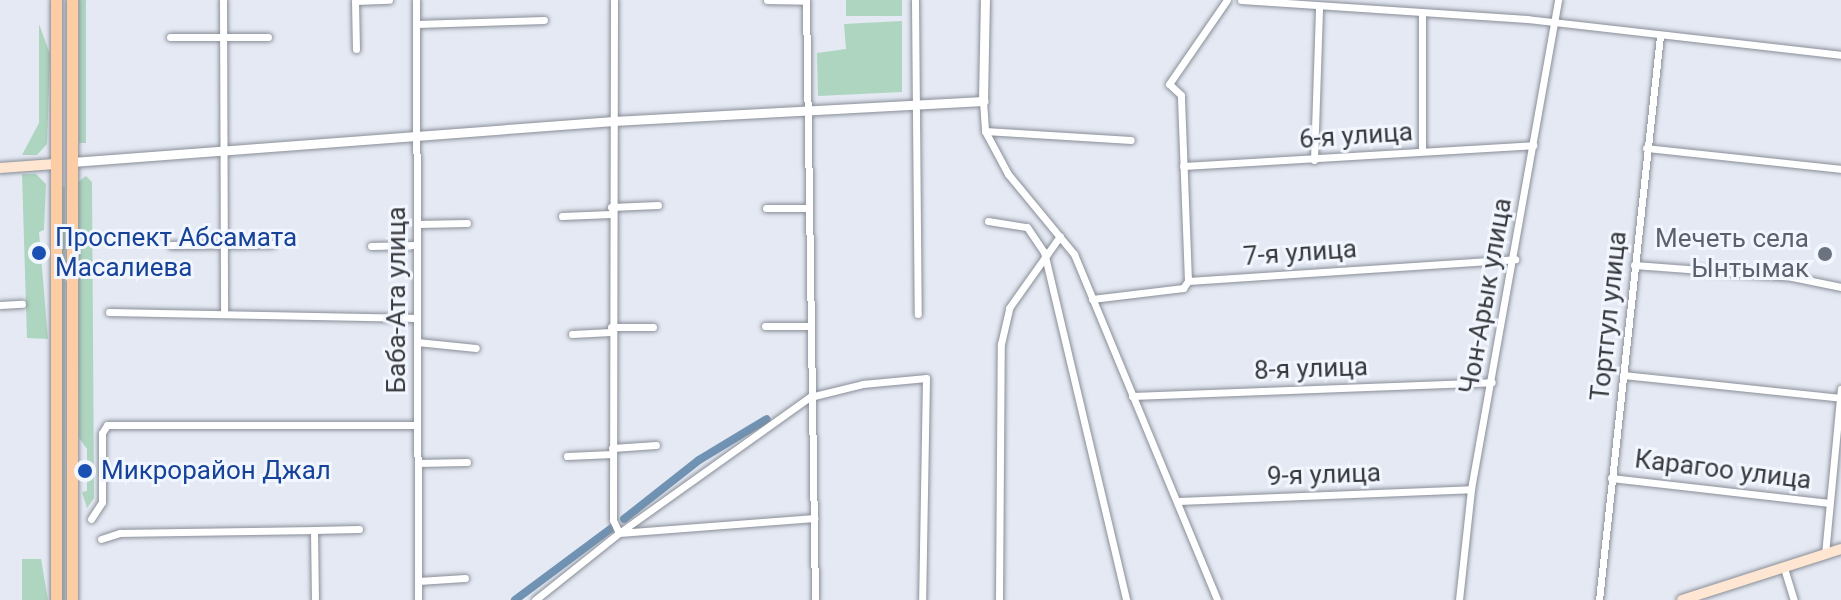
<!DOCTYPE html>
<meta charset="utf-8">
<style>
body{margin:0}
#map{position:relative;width:1841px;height:600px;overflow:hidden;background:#e4e9f3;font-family:Roboto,sans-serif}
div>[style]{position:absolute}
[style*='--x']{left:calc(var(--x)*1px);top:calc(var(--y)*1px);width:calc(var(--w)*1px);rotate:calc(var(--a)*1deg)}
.green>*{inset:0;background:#add5bf;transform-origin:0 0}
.canal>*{height:8px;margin:-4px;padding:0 4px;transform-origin:4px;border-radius:4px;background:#7092b3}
.roads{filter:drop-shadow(0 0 2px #898e97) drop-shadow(0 0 2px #898e97)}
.minor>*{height:7px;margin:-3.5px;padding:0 3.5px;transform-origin:3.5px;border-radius:3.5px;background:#fff}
.tertiary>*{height:9px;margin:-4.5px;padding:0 4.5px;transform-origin:4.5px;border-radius:4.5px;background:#fff}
.secondary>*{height:10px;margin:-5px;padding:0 5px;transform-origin:5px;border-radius:5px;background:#fee6d2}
.primary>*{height:11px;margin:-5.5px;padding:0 5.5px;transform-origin:5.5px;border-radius:5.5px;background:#fccda4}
.dots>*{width:22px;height:22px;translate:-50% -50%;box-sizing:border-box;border:4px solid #f2f6fe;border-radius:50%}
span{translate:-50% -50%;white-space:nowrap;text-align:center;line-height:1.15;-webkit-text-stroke:6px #f2f6fe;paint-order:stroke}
.street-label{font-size:26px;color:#383a3e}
.transit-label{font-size:26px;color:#164399}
.left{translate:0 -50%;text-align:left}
.worship-label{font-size:26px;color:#5b616d}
.right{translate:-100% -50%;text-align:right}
</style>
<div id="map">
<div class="green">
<div style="left:79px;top:0;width:7px;height:143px"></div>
<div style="left:846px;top:0;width:56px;height:16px"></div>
<div style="clip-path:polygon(902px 21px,902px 92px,818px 96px,817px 53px,846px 49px,844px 24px)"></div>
<div style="clip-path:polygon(39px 24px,50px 54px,47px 144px,37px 155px,22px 155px,39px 123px)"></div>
<div style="clip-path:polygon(22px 174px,36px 174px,46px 184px,44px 230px,39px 232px,48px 339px,27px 338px)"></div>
<div style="clip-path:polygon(86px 176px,92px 182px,94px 498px,87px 508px,82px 492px,87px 491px,87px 449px,79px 438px,78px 182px)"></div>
<div style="left:61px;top:187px;width:4px;height:413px"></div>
<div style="clip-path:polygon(22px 559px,41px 559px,48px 600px,22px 600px)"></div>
</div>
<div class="canal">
<div style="--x:624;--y:519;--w:95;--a:-38.2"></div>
<div style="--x:699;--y:460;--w:79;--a:-31.1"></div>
<div style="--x:515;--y:600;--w:122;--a:-36.7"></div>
</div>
<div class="roads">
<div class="minor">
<div style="--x:223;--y:0;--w:314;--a:89.8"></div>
<div style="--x:416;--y:0;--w:600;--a:89.81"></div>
<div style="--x:614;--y:0;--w:520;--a:90.11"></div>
<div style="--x:613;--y:520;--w:14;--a:65"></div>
<div style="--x:619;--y:533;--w:196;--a:-4.4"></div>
<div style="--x:767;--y:0;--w:39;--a:1"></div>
<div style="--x:806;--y:0;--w:600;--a:89.14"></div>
<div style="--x:915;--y:0;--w:314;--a:89.5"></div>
<div style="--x:1241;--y:0;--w:287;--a:3.8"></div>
<div style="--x:1527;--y:19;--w:316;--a:6.5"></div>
<div style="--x:416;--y:24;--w:128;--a:-1.8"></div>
<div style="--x:170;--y:37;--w:98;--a:0"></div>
<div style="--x:356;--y:49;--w:48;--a:-91.2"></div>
<div style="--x:355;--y:1;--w:34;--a:-2"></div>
<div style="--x:983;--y:101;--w:30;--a:86"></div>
<div style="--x:985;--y:131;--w:49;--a:61.9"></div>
<div style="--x:1008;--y:174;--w:104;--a:50.5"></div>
<div style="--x:1074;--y:254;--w:374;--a:67.5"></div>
<div style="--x:985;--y:131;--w:146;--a:3.5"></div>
<div style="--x:1646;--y:148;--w:196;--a:6.1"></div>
<div style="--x:1422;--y:151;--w:137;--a:-90"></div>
<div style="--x:1314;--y:160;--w:152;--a:-88.1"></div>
<div style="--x:1183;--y:166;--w:351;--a:-3.4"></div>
<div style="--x:611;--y:207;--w:47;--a:-2.4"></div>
<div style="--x:766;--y:208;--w:43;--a:0"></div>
<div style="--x:562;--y:216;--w:49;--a:-2.3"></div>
<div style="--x:988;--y:221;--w:39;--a:9"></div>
<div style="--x:1027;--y:227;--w:30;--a:56"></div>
<div style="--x:1044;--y:252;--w:358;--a:76.7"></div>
<div style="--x:417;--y:224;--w:50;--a:-1.1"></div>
<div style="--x:171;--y:245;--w:101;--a:-0.6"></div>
<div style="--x:371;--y:246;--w:46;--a:-1.2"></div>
<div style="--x:1634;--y:265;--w:158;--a:4.3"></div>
<div style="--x:1792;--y:277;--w:50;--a:11.5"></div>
<div style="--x:1188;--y:281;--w:186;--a:-92.2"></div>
<div style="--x:1181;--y:95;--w:16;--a:-137"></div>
<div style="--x:1169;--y:84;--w:102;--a:-55.4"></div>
<div style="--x:1092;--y:299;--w:92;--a:-6.9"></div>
<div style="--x:1183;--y:288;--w:9;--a:-54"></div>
<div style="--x:1188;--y:281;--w:328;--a:-3.8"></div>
<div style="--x:0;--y:305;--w:22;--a:-3"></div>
<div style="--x:109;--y:312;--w:308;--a:1.1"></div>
<div style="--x:765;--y:326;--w:44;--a:0"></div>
<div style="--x:611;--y:327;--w:42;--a:0"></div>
<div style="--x:572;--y:334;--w:39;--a:-3"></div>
<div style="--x:417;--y:342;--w:59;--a:5.8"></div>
<div style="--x:1623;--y:375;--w:219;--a:6"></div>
<div style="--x:1132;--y:396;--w:360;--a:-2.2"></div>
<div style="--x:612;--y:448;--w:44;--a:-3.9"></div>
<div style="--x:567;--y:456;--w:45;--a:-2.5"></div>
<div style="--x:418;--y:463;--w:49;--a:-1.2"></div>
<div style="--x:1611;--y:478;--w:220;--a:6.5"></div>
<div style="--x:1178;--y:501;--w:293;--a:-2.3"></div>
<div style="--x:91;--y:519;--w:20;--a:-57"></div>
<div style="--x:102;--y:502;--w:69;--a:-90"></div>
<div style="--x:102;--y:433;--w:9;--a:-58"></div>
<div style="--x:107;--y:425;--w:310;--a:0"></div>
<div style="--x:314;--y:530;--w:45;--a:-1.3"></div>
<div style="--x:101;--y:539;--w:20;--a:-18"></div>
<div style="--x:120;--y:533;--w:194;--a:-0.9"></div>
<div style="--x:314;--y:530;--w:70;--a:89.2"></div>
<div style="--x:1825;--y:554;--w:166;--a:-84.5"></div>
<div style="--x:1784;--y:568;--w:34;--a:73"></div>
<div style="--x:418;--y:581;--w:47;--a:-3.7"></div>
<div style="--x:535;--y:600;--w:107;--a:-38.6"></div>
<div style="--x:619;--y:533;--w:234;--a:-35.5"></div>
<div style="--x:810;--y:397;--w:55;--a:-13.8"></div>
<div style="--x:863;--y:384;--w:63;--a:-5.4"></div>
<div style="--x:926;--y:378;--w:222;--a:91"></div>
<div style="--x:999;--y:600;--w:256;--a:-89.6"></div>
<div style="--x:1001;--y:344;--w:37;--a:-77"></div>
<div style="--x:1009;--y:308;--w:88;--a:-54.7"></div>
<div style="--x:1459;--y:600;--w:112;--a:-83.8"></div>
<div style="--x:1471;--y:489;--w:497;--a:-79.9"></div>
<div style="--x:1599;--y:600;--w:567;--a:-83.83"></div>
</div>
<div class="tertiary">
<div style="--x:72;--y:162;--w:543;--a:-4.33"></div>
<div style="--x:613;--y:121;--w:371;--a:-3.1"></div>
<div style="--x:983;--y:101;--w:101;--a:-88.9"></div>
</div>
<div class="secondary">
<div style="--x:0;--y:168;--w:55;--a:-4.2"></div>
<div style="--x:1682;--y:600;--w:167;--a:-17.8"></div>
</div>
<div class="primary">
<div style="--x:56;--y:0;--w:600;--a:90"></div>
<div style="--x:72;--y:0;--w:600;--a:90"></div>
</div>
</div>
<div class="dots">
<div style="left:39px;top:253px;background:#1a4fb4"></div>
<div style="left:1825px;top:254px;background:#6b7280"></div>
<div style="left:85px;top:471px;background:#1a4fb4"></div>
</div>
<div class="street-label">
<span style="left:1356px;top:136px;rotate:-4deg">6-я улица</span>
<span style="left:1300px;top:253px;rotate:-4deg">7-я улица</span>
<span style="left:1486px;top:296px;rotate:-80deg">Чон-Арык улица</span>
<span style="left:397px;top:300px;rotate:-90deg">Баба-Ата улица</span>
<span style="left:1609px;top:316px;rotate:-84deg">Тортгул улица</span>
<span style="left:1311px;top:369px;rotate:-2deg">8-я улица</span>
<span style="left:1723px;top:470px;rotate:7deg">Карагоо улица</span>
<span style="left:1324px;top:475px;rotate:-2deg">9-я улица</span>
</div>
<div class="transit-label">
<span class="left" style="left:55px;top:253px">Проспект Абсамата<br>Масалиева</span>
<span class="left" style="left:101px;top:471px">Микрорайон Джал</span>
</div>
<div class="worship-label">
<span class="right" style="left:1809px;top:254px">Мечеть села<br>Ынтымак</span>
</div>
</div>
